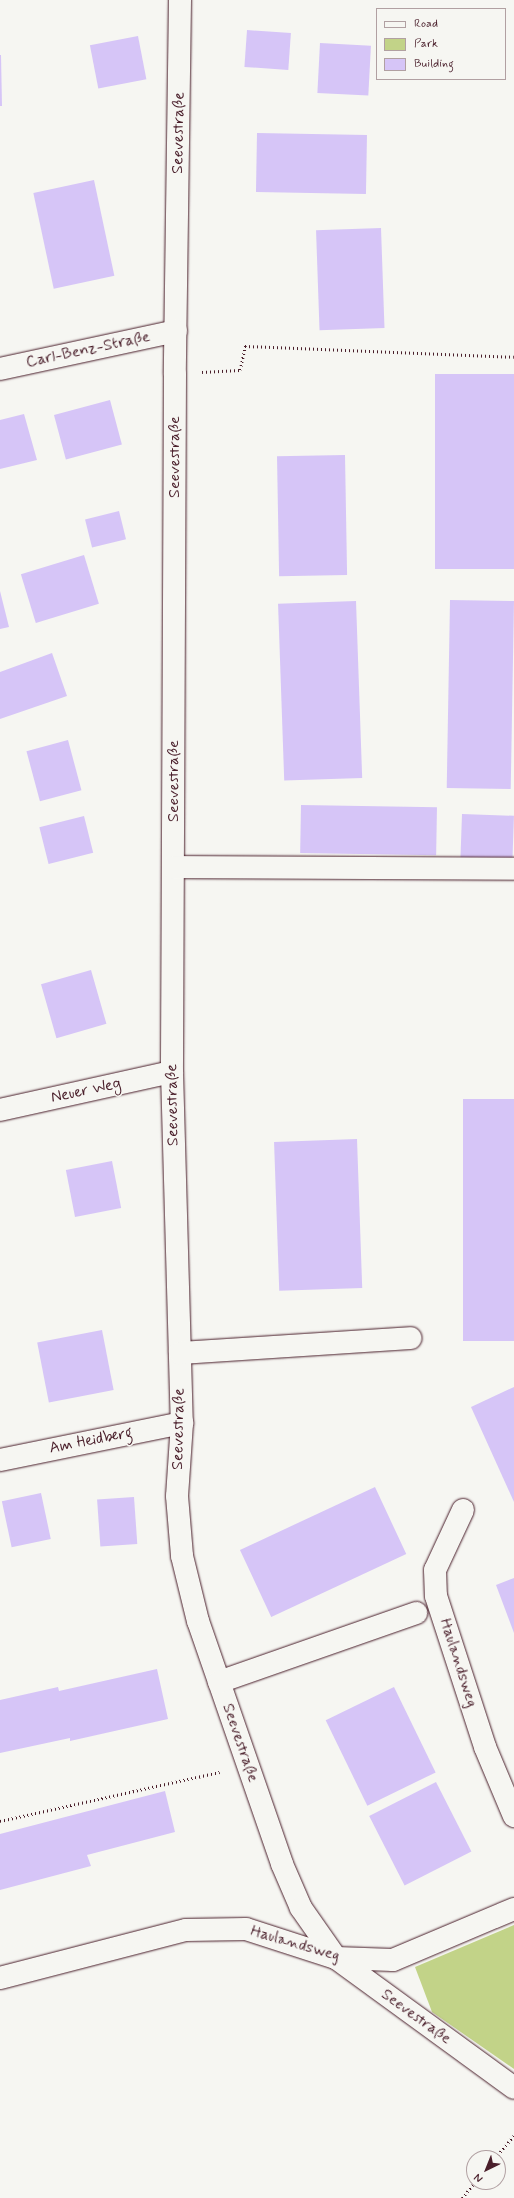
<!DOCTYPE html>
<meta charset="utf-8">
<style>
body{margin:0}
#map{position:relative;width:514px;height:2198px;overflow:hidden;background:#f6f6f2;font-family:Mynerve,sans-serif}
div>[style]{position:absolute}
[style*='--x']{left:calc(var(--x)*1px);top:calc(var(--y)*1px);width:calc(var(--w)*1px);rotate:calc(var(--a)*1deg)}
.green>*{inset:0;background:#c2d388}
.building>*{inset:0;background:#d6c5f7;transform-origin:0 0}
.path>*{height:2.5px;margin-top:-1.25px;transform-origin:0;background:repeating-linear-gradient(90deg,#4a1f2b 0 1px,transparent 0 4px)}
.roads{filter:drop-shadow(0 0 1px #4a1f2b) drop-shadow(0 0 1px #4a1f2b)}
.minor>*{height:22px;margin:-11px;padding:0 11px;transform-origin:11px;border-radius:11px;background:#f6f6f2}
span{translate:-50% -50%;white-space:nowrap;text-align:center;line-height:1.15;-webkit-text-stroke:3px #f6f6f2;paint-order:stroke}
.street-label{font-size:16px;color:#4a1f2b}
.legend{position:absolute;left:376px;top:8px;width:130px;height:72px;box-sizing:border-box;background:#f6f6f2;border:1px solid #b1a0a2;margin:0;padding:5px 7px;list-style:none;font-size:12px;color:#4a1f2b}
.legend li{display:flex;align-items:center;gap:8px;height:20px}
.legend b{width:20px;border:1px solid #b1a0a2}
.north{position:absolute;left:466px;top:2150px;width:40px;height:40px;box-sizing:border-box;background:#f6f6f2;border:1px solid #b1a0a2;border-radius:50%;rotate:223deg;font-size:11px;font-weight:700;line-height:16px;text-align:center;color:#4a1f2b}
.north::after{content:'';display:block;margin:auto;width:14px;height:18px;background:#4a1f2b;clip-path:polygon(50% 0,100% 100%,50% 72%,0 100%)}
</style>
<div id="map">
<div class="green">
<div style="clip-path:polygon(514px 1925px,514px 2069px,432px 2012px,415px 1967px)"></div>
</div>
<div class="building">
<div style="left:247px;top:30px;width:44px;height:37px;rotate:4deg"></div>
<div style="left:138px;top:36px;width:44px;height:49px;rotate:79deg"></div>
<div style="left:320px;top:43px;width:51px;height:50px;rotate:3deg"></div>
<div style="clip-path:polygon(0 55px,1px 55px,2px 106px,0 106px)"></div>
<div style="left:257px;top:133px;width:110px;height:59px;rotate:1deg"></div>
<div style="left:94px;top:180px;width:98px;height:62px;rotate:78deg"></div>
<div style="left:381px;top:228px;width:100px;height:65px;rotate:88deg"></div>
<div style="left:435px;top:374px;width:79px;height:195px"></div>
<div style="left:110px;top:400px;width:46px;height:58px;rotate:75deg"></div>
<div style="clip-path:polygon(24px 414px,37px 460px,0 469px,0 420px)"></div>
<div style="left:345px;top:455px;width:120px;height:68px;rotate:89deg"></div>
<div style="left:119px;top:511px;width:29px;height:35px;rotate:76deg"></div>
<div style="left:84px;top:555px;width:51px;height:66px;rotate:73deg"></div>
<div style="clip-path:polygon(0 591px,9px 627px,0 629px)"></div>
<div style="left:450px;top:600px;width:64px;height:188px;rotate:1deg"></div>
<div style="left:356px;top:601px;width:177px;height:78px;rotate:88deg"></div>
<div style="clip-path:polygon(52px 653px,67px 696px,0 719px,0 672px)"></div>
<div style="left:68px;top:740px;width:52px;height:43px;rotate:75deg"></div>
<div style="left:301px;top:805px;width:136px;height:48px;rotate:1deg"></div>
<div style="left:462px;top:814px;width:52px;height:49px;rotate:2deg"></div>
<div style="left:84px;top:816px;width:38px;height:46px;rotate:76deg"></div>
<div style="left:91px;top:970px;width:56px;height:52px;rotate:74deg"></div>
<div style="left:463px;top:1099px;width:51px;height:242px"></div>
<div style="left:357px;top:1139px;width:149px;height:83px;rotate:88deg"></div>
<div style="left:112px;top:1161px;width:48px;height:47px;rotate:79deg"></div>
<div style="left:102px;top:1330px;width:61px;height:66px;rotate:79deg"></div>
<div style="clip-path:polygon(514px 1387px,514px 1502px,471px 1407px)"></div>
<div style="left:375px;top:1487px;width:74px;height:149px;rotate:65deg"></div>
<div style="left:41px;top:1493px;width:47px;height:40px;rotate:78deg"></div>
<div style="left:134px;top:1497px;width:47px;height:37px;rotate:86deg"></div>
<div style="clip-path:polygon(514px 1578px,514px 1633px,496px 1585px)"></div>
<div style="clip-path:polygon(157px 1669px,168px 1719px,70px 1741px,70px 1738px,0 1753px,0 1700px,58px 1687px,59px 1691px)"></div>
<div style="left:394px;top:1687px;width:95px;height:76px;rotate:64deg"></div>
<div style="left:436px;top:1782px;width:78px;height:75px;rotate:63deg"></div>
<div style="clip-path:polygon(165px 1791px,175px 1832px,87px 1855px,91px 1866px,0 1890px,0 1834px)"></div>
</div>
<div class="path">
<div style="--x:202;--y:372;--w:38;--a:-3"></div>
<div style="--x:240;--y:370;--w:25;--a:-78"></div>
<div style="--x:245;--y:346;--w:269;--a:2.3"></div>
<div style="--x:0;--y:1821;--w:225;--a:-12.6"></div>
<div style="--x:495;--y:2158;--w:30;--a:-50"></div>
<div style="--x:462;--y:2198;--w:21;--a:-51"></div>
</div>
<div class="roads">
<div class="minor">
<div style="--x:180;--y:0;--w:374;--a:90.8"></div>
<div style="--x:175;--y:374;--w:698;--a:90.25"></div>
<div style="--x:172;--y:1072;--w:351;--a:88.4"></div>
<div style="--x:182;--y:1423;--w:73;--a:93.9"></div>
<div style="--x:177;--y:1496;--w:60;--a:85.2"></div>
<div style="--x:182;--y:1556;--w:67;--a:76.2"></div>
<div style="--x:198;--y:1621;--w:257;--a:70.9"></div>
<div style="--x:282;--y:1864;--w:48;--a:66.6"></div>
<div style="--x:301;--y:1908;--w:61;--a:55"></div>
<div style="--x:336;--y:1958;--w:220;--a:36.1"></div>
<div style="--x:0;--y:369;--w:180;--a:-12.2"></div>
<div style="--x:173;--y:867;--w:341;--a:0.3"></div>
<div style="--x:0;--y:1110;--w:176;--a:-12.5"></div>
<div style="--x:180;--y:1353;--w:231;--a:-3.7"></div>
<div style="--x:0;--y:1460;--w:186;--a:-11.5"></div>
<div style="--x:463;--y:1510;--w:66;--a:115"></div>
<div style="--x:435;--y:1570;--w:26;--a:88"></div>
<div style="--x:436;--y:1596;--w:159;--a:72"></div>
<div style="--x:485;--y:1747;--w:75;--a:67.2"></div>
<div style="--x:219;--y:1682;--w:209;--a:-19.3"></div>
<div style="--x:0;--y:1978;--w:192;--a:-14.5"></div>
<div style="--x:186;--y:1930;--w:60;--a:-1"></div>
<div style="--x:246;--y:1929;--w:95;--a:17.9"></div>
<div style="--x:336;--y:1958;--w:57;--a:2"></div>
<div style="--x:393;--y:1960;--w:131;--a:-22.9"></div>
</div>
</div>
<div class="street-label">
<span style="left:179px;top:133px;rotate:-89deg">Seevestraße</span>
<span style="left:88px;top:350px;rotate:-12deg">Carl-Benz-Straße</span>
<span style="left:175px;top:457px;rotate:-90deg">Seevestraße</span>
<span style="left:174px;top:781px;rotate:-90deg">Seevestraße</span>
<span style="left:86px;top:1091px;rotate:-12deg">Neuer Weg</span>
<span style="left:173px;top:1105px;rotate:-91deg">Seevestraße</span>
<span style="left:179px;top:1429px;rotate:-89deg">Seevestraße</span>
<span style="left:91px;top:1441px;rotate:-11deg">Am Heidberg</span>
<span style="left:458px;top:1663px;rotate:72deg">Haulandsweg</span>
<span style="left:240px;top:1743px;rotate:71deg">Seevestraße</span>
<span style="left:295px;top:1944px;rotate:16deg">Haulandsweg</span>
<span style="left:416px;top:2017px;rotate:36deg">Seevestraße</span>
</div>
<ul class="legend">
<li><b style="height:5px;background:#f6f6f2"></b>Road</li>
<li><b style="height:11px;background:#c2d388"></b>Park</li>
<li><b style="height:11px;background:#d6c5f7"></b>Building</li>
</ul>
<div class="north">N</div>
</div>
